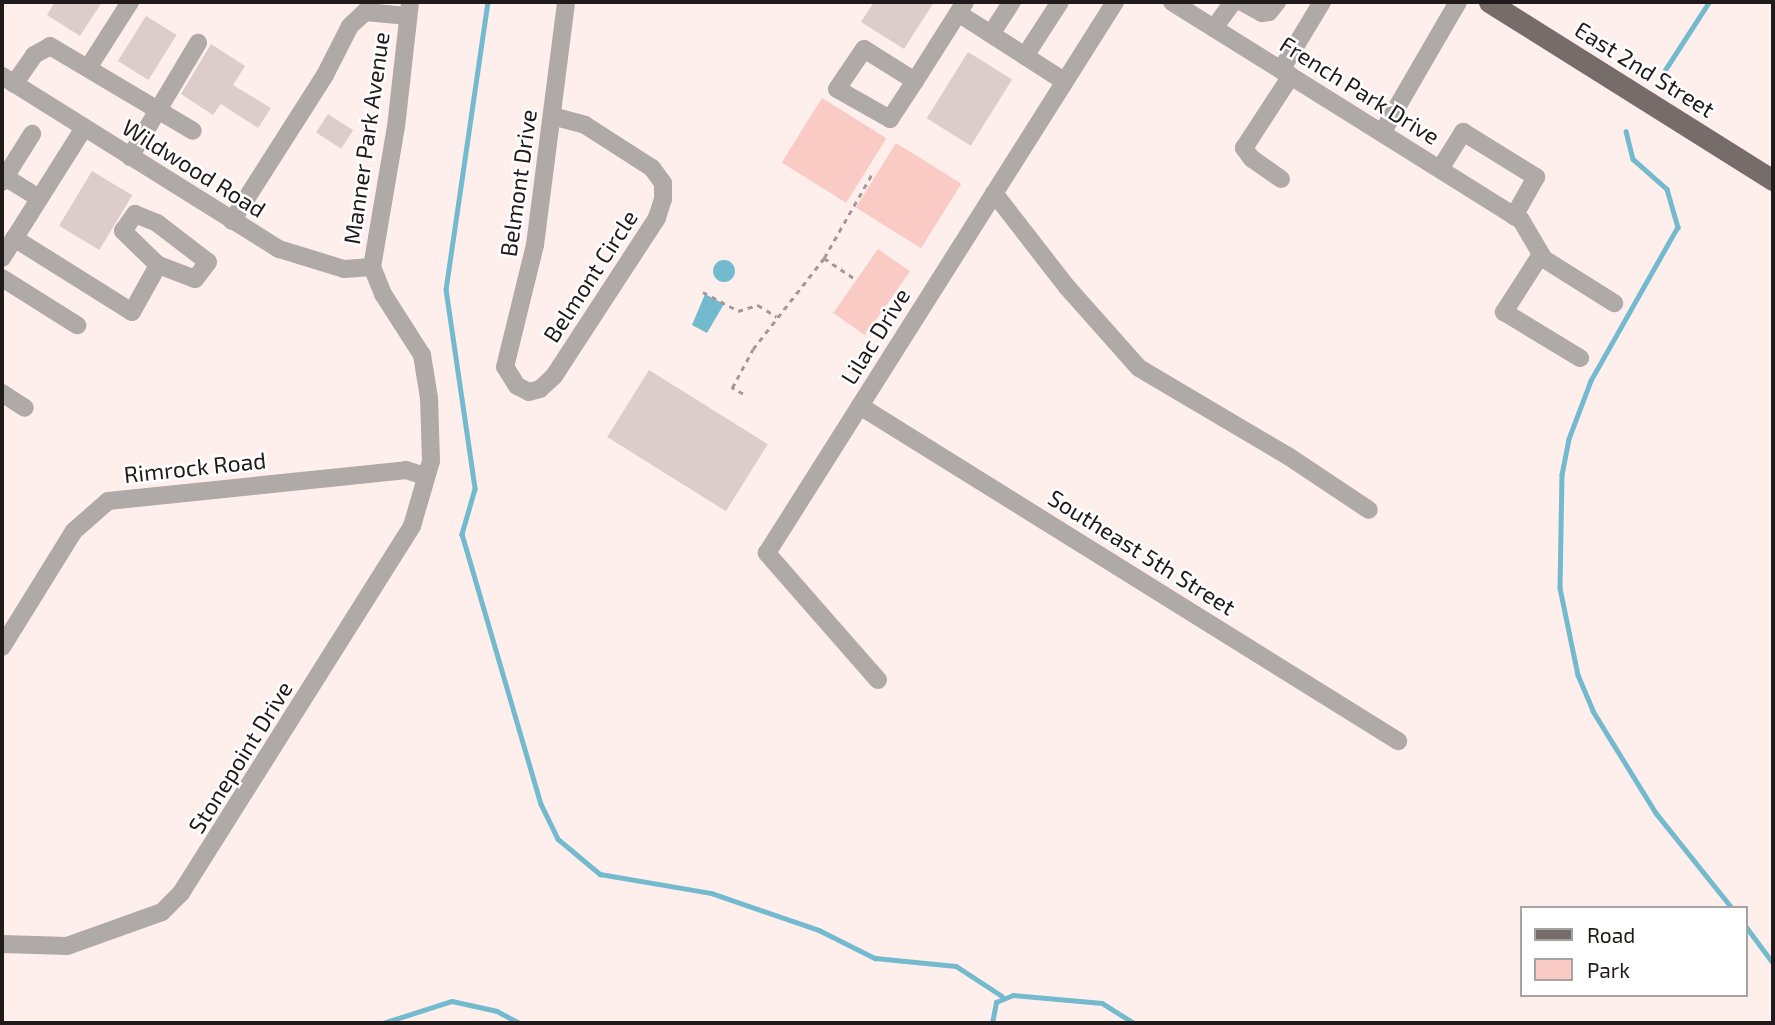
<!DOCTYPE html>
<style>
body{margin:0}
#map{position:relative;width:1775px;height:1025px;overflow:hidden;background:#feefed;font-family:"Exo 2",sans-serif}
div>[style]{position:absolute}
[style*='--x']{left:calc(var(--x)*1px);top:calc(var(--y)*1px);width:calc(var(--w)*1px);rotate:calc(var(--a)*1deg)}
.green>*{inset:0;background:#facbc5;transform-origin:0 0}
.water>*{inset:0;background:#73bacf}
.round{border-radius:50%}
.stream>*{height:4.5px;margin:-2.25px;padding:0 2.25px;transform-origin:2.25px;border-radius:2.25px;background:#73bacf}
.building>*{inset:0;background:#dccdcb;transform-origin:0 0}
.path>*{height:2.5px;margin-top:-1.25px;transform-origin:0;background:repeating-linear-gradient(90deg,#a39896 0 5px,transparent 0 10px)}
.minor>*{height:18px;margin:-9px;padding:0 9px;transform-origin:9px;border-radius:9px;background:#afa9a8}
.major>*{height:21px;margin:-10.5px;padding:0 10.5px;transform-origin:10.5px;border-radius:10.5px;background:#766c6a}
span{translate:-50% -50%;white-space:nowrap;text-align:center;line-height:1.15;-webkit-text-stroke:5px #fff;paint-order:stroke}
.street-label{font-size:23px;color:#201b1a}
.frame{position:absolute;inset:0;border:4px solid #201b1a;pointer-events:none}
.legend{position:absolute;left:1520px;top:906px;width:228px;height:91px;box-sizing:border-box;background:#fff;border:2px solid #a6a4a3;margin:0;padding:9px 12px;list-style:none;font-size:21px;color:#201b1a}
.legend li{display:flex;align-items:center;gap:14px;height:35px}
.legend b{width:35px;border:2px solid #a6a4a3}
</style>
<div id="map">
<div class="green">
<div style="left:822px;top:98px;width:76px;height:76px;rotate:32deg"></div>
<div style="left:896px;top:143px;width:77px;height:76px;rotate:32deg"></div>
<div style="left:878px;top:249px;width:39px;height:78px;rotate:35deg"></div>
</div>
<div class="water">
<div class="round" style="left:713px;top:260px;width:22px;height:22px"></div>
<div style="clip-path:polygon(705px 294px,724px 304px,707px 333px,692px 325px)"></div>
</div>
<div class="stream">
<div style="--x:488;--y:2;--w:290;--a:98.3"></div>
<div style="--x:446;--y:289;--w:202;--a:81.7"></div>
<div style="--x:475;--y:489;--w:47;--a:106.1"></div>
<div style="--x:462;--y:534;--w:281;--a:73.7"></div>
<div style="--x:541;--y:804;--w:39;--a:64"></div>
<div style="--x:558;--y:839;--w:55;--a:39.8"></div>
<div style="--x:600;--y:874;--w:113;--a:9.7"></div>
<div style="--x:711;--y:893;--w:114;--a:18.9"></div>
<div style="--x:819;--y:930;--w:63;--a:26.6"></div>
<div style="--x:875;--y:958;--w:81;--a:5.6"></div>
<div style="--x:956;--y:966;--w:55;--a:33.1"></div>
<div style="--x:1665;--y:70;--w:81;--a:-57.1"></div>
<div style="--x:1626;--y:131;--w:29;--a:76"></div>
<div style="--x:1633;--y:159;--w:45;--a:41.4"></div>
<div style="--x:1667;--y:189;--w:40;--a:74"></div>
<div style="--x:1678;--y:227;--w:177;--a:119.5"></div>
<div style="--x:1591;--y:381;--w:62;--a:110.8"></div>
<div style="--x:1569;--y:439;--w:36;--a:101"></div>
<div style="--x:1562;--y:474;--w:114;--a:91"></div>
<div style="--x:1560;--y:588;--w:89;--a:78.3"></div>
<div style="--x:1578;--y:675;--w:39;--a:67"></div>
<div style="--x:1593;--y:711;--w:120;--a:58.3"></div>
<div style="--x:1656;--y:813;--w:122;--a:51.3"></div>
<div style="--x:1745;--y:925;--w:47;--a:53.6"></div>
<div style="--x:383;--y:1023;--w:72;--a:-17.7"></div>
<div style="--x:452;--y:1001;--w:46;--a:12.5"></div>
<div style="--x:497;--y:1011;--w:26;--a:28"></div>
<div style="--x:992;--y:1023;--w:21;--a:-79"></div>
<div style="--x:996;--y:1002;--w:18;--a:-22"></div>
<div style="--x:1013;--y:995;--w:89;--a:5.1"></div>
<div style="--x:1102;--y:1003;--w:38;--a:32"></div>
</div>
<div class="building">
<div style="clip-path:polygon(55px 2px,102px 2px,80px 36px,47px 15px)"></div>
<div style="clip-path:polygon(874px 2px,934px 2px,904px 49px,861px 22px)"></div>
<div style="left:146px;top:16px;width:36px;height:53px;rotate:32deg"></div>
<div style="clip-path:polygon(211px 44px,245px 66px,233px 85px,271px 108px,258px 128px,221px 104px,213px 115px,181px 94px)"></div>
<div style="left:968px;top:52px;width:52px;height:78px;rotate:32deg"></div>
<div style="left:328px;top:114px;width:30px;height:22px;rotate:33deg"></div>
<div style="left:92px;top:171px;width:47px;height:64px;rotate:31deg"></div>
<div style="left:649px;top:370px;width:140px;height:79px;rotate:32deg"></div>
</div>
<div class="path">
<div style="--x:824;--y:258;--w:40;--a:34"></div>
<div style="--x:703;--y:292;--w:40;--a:28"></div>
<div style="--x:738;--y:311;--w:21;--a:-17"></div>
<div style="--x:758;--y:305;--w:22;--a:32"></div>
<div style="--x:743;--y:394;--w:13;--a:-151"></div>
<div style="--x:732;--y:388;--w:44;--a:-61.7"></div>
<div style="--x:753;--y:349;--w:115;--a:-52"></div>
<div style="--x:824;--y:258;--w:99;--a:-60.3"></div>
</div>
<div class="minor">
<div style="--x:965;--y:2;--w:13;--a:122"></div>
<div style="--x:958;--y:13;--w:126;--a:32.7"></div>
<div style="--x:1172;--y:2;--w:411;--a:32"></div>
<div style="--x:1521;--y:220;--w:45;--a:59.5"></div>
<div style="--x:1544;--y:259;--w:83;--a:32.2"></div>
<div style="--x:1242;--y:2;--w:23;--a:29"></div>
<div style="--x:1262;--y:13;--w:7;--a:-8"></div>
<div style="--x:1269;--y:12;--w:13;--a:-51"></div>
<div style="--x:1214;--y:28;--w:32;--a:-54"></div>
<div style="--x:991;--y:34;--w:38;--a:-57"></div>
<div style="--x:1025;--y:56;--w:64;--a:-57.1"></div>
<div style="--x:88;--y:68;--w:78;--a:-57.5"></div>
<div style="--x:1281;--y:70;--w:79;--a:-58.9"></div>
<div style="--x:2;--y:76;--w:327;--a:32"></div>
<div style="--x:279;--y:249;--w:68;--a:17.1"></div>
<div style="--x:344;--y:269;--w:28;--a:-4"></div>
<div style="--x:915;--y:81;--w:60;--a:-147.9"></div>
<div style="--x:864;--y:49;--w:48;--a:124"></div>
<div style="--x:837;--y:89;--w:61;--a:29.5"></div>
<div style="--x:890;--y:119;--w:45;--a:-56.7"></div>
<div style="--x:915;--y:81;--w:80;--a:-57.7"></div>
<div style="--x:14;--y:84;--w:35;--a:-55"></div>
<div style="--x:34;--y:55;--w:18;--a:-29"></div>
<div style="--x:50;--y:46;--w:166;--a:30.7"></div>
<div style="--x:552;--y:116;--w:34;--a:15"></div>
<div style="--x:585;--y:125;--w:80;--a:32.7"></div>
<div style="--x:652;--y:168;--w:19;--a:54"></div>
<div style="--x:663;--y:183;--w:16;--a:90"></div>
<div style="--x:663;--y:199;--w:20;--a:108"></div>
<div style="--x:657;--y:218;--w:189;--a:123.1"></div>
<div style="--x:554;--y:376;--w:19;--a:137"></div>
<div style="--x:540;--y:389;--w:11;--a:165"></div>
<div style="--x:529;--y:392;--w:13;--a:-153"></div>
<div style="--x:517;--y:386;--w:22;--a:-122"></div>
<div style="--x:505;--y:367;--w:126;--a:-76.2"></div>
<div style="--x:535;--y:245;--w:245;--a:-82.7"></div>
<div style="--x:1382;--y:133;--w:151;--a:-59.9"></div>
<div style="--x:130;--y:157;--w:133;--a:-59.2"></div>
<div style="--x:1440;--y:169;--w:44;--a:-58.1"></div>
<div style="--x:1463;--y:132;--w:86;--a:31.7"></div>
<div style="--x:1536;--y:177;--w:45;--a:119.4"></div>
<div style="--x:5;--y:177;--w:40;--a:32"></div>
<div style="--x:1281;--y:179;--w:35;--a:-145"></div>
<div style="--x:1252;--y:159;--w:14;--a:-126"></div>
<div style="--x:1244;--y:148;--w:86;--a:-56.9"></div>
<div style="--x:2;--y:182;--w:57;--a:-58"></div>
<div style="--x:994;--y:193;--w:119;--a:52.2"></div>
<div style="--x:1067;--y:287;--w:108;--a:48.4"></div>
<div style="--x:1139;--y:368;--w:173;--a:30.6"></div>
<div style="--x:1288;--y:456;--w:97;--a:33.7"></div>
<div style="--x:232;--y:221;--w:173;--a:-57.5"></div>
<div style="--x:325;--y:75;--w:55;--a:-63"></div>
<div style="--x:350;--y:26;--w:21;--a:-43"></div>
<div style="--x:365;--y:12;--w:43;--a:5.3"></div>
<div style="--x:14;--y:238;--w:139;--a:32.1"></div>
<div style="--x:132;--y:312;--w:54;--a:-61"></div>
<div style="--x:158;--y:265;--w:49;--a:-135.8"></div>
<div style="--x:123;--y:231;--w:21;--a:-55"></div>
<div style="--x:135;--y:214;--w:24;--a:22"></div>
<div style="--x:157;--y:223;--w:64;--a:37.4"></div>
<div style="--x:208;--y:262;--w:21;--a:127"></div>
<div style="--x:195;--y:279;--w:40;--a:-159"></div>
<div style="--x:1540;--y:256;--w:67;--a:122.7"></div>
<div style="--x:1504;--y:312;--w:89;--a:31.2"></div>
<div style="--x:2;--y:258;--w:154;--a:-57.8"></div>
<div style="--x:2;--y:278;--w:89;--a:32.1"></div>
<div style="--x:2;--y:393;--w:27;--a:33"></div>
<div style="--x:860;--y:406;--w:634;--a:31.91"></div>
<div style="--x:2;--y:647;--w:137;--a:-58.2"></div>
<div style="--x:74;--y:531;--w:45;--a:-41.4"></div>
<div style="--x:108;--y:501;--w:300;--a:-5.9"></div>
<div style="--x:406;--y:470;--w:20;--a:18"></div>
<div style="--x:878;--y:680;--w:169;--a:-131.2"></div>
<div style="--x:767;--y:553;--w:652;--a:-57.72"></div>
<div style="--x:2;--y:944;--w:65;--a:1.8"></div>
<div style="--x:67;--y:946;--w:101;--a:-19.7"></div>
<div style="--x:162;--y:912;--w:27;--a:-45"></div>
<div style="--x:181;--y:893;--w:434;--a:-57.8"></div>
<div style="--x:412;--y:526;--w:68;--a:-73.7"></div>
<div style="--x:431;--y:461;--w:63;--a:-91.8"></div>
<div style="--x:429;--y:398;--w:44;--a:-99.2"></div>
<div style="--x:422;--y:355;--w:72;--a:-122.6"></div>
<div style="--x:383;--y:294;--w:29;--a:-112"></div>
<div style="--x:372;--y:267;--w:142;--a:-80.3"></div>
<div style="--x:396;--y:127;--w:126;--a:-83.6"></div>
</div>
<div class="major">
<div style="--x:1489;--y:2;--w:335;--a:32.1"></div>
</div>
<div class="street-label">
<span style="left:1645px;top:69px;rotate:32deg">East 2nd Street</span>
<span style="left:1360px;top:90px;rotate:32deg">French Park Drive</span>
<span style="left:366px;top:138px;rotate:-82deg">Manner Park Avenue</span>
<span style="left:194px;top:168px;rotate:32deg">Wildwood Road</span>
<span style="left:518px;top:183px;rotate:-82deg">Belmont Drive</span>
<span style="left:590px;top:276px;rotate:-57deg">Belmont Circle</span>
<span style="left:875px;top:336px;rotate:-58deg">Lilac Drive</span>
<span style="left:195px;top:467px;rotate:-6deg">Rimrock Road</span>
<span style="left:1142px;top:552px;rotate:32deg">Southeast 5th Street</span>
<span style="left:240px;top:757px;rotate:-58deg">Stonepoint Drive</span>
</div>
<div class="frame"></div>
<ul class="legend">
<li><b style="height:9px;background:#766c6a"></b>Road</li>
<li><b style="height:19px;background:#facbc5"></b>Park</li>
</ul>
</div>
